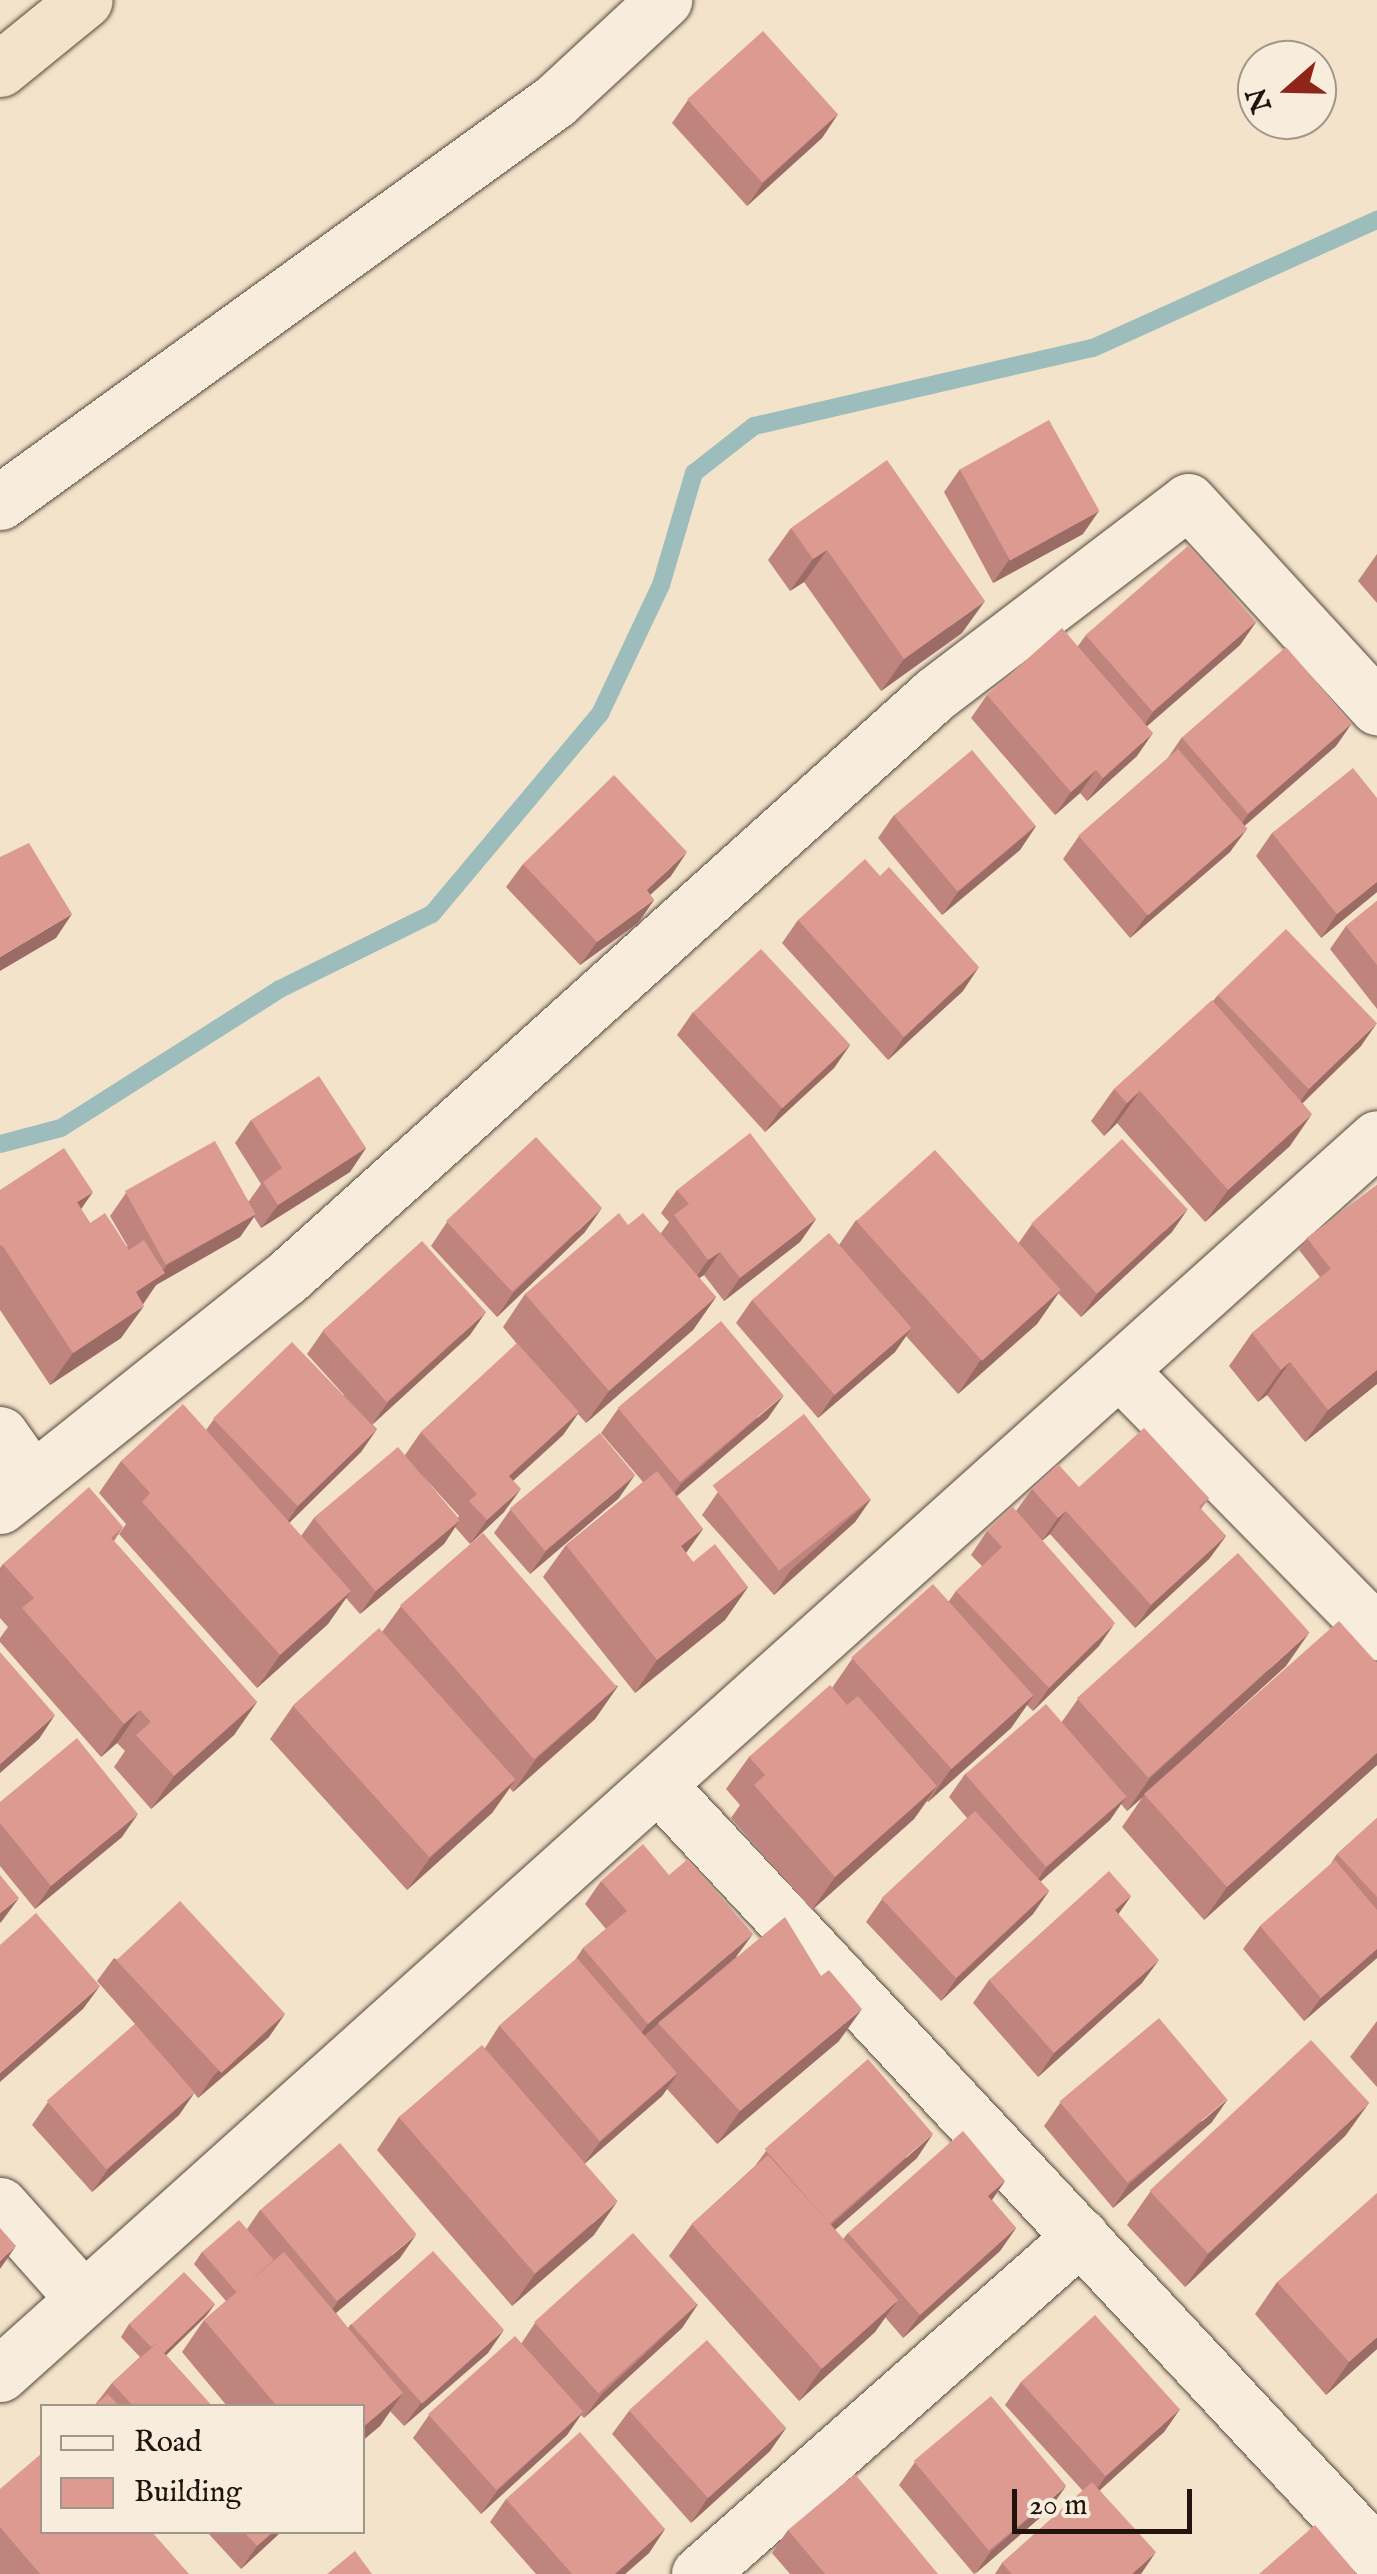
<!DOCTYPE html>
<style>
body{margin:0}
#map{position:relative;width:1377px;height:2574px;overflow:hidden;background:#f4e3cb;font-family:"IM FELL English",serif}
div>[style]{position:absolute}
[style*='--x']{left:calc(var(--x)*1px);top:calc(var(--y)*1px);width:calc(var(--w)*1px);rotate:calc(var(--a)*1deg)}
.stream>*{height:18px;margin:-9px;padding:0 9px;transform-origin:9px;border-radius:9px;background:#9cbdbb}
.roads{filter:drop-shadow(0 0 2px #56483c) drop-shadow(0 0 2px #56483c)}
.minor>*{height:55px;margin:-27.5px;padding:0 27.5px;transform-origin:27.5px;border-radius:27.5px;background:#f8eddd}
.highway>*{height:55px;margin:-27.5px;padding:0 27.5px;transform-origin:27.5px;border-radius:27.5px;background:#f4e3cb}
.wall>*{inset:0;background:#be847d}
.shaded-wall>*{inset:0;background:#9b6c66}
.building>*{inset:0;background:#dd9a91;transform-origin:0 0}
span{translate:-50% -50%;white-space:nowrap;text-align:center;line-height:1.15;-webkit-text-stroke:8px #f8eddd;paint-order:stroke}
.legend{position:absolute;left:40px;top:2404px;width:325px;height:130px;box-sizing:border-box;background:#f8eddd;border:2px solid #a2968a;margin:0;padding:12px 18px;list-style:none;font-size:30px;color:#22140d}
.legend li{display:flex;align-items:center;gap:20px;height:50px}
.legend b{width:50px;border:2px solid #a2968a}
.north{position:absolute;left:1237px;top:40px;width:100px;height:100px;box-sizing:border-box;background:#f8eddd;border:2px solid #a2968a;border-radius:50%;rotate:250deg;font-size:28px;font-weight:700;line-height:40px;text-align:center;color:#22140d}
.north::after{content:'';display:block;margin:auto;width:35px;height:45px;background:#8f2418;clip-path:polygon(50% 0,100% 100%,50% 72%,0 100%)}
.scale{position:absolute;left:1012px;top:2489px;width:180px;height:45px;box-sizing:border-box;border:5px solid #22140d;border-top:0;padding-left:12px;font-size:30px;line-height:35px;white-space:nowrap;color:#22140d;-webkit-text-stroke:8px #f8eddd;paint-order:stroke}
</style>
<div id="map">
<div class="stream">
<div style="--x:0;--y:1144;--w:63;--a:-14.7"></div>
<div style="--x:61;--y:1128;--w:259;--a:-32.4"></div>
<div style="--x:280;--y:989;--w:169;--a:-26.3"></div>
<div style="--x:432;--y:914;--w:261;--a:-50"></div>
<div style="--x:600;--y:714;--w:143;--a:-64.7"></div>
<div style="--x:661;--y:585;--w:117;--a:-73.6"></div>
<div style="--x:694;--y:473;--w:76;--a:-38.1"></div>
<div style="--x:754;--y:426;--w:348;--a:-13"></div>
<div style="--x:1093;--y:348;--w:312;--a:-24.3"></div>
</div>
<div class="roads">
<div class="minor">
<div style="--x:0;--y:502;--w:685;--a:-35.85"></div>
<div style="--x:555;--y:101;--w:149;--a:-42.8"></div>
<div style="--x:1119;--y:1370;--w:368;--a:45.5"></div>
<div style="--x:0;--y:1434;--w:50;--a:54.7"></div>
<div style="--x:0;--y:1506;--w:366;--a:-38.6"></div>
<div style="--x:286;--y:1278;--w:873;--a:-41.98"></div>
<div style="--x:935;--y:694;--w:318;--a:-37.3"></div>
<div style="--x:1188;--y:501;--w:280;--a:47.5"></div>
<div style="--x:661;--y:1788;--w:1049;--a:46.97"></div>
<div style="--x:0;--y:2205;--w:123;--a:48.3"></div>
<div style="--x:0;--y:2374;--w:1850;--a:-41.91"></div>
<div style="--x:699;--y:2574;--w:510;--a:-41.5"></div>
</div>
<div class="highway">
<div style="--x:0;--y:69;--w:109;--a:-39.1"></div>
</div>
</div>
<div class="wall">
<div style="clip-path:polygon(688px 100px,838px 114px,822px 138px,747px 206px,672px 123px)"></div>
<div style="clip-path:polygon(960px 469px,1083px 534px,993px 583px,944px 492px)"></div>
<div style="clip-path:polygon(791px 528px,962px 633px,881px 691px,804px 582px,790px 591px,768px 560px)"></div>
<div style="clip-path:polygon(1377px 554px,1377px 603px,1358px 581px)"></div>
<div style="clip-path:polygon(1256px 622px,1240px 645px,1147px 726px,1137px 756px,1087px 801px,1080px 793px,1055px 815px,971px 718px,987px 695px,1078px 646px,1086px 635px)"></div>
<div style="clip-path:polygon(1352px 723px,1336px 746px,1244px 826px,1230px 852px,1130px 938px,1063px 859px,1079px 836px,1167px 759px,1182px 737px)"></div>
<div style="clip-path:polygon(1377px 798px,1377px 892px,1321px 938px,1256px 856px,1272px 833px)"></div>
<div style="clip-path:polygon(894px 815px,1036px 826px,1020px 850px,942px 915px,878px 838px)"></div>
<div style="clip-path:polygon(523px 864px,671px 876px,650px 895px,654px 900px,638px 923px,580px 965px,506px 887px)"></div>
<div style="clip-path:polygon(880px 876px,963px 991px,888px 1060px,782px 943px,798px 920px)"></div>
<div style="clip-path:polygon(1377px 901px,1377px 1009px,1330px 949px,1346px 926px)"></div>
<div style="clip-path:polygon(1218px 995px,1361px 1046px,1303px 1103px,1290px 1146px,1205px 1222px,1117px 1123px,1104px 1136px,1091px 1121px,1114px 1089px,1213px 1001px)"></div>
<div style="clip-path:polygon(693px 1012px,850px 1045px,834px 1068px,765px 1132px,677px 1035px)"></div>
<div style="clip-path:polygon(251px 1120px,366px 1148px,350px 1172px,261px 1228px,254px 1217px,240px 1237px,156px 1285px,121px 1338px,50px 1385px,0 1310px,0 1190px,81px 1209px,90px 1223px,128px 1247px,110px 1216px,126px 1193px,249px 1201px,261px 1184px,235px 1143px)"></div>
<div style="clip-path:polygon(1377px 1185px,1377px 1384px,1305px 1442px,1267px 1395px,1258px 1402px,1229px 1366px,1252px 1333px,1320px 1277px,1299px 1250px,1307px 1238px)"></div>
<div style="clip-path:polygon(evenodd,677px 1190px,816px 1219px,800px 1242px,724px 1301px,704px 1275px,699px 1278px,716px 1297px,693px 1330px,586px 1423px,578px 1414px,563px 1435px,513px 1481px,504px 1512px,470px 1544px,455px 1527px,444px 1544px,360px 1614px,346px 1598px,328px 1624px,257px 1688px,119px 1534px,126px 1524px,99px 1493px,121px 1461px,206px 1430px,214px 1419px,344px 1395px,307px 1354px,323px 1331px,470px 1335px,372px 1424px,377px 1429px,361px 1452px,289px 1523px,301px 1536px,314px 1518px,405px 1455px,421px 1432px,517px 1344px,503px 1327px,525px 1294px,628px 1225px,661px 1233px,669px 1222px,661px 1213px,677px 1190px,421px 1474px,459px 1516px,458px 1518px,421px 1474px)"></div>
<div style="clip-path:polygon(856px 1220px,1018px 1244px,1032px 1224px,1172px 1232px,1081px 1317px,1058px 1293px,1037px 1324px,958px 1394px,906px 1336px,895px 1352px,818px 1418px,736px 1323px,752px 1300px,839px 1245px)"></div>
<div style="clip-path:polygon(447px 1222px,585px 1232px,497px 1317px,431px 1246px)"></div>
<div style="clip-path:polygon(618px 1409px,768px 1418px,677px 1496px,703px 1529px,686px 1553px,693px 1562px,748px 1587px,725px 1620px,635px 1693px,543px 1577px,566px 1545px,643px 1482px,601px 1433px)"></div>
<div style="clip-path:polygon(1079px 1487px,1209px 1498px,1201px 1509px,1226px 1536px,1209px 1559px,1135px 1628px,1050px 1534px,1042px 1541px,1099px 1646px,1033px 1711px,1027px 1705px,1011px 1728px,928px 1802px,927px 1801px,914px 1819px,812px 1910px,731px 1818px,740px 1805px,726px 1789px,749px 1757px,832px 1688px,852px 1659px,949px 1601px,956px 1591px,982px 1566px,971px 1555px,987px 1531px,1016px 1511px,1032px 1489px)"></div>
<div style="clip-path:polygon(718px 1492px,871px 1499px,855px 1522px,774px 1595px,702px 1515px)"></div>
<div style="clip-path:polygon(619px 1498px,530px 1574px,494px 1533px,510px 1510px)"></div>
<div style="clip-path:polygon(123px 1527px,114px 1541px,257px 1702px,234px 1735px,151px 1809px,114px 1767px,125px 1751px,117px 1743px,101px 1757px,0 1642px,0 1638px,8px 1627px,0 1618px,0 1568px,3px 1564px)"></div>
<div style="clip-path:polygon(401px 1606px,618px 1686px,595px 1719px,513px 1792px,510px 1788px,492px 1813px,407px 1890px,270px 1739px,293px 1706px,382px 1632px)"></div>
<div style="clip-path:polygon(1377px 1663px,1377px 1765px,1204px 1920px,1122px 1827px,1142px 1798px,1127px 1811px,1121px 1804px,1110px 1820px,1040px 1881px,1049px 1891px,1033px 1914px,941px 2001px,866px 1922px,882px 1899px,967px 1818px,949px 1797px,965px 1774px,1061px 1723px,1078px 1699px,1286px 1666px,1189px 1754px)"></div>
<div style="clip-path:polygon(0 1802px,122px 1837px,35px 1909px,0 1866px)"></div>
<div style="clip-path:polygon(1377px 1818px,1377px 1958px,1304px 2021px,1243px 1949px,1260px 1926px,1330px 1865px,1337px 1854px)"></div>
<div style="clip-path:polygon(601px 1881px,737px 1957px,839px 2041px,717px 2144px,667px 2089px,662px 2096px,584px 2164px,594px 2235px,512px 2306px,377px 2150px,399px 2117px,485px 2048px,499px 2026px,575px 1960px,583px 1948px,606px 1929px,585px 1904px)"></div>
<div style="clip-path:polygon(1131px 1896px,1118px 1914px,1142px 1983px,1038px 2077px,973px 2003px,989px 1980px)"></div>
<div style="clip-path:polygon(114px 1958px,269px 2037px,198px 2098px,194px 2093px,179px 2115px,92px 2192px,32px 2125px,48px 2102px,135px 2024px,97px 1981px)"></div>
<div style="clip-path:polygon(1377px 2021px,1377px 2087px,1350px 2057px)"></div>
<div style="clip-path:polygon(1060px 2103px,1212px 2122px,1113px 2208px,1044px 2126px)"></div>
<div style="clip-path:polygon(1346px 2135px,1185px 2287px,1127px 2225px,1150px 2192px)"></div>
<div style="clip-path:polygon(766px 2151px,917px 2158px,835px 2230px,843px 2239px,848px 2233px,1005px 2181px,992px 2200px,1016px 2228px,1000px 2251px,903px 2338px,885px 2317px,875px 2332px,799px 2401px,669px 2256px,692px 2224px,755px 2166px)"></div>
<div style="clip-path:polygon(260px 2210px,400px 2258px,336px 2313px,348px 2328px,351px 2324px,488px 2353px,404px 2426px,390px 2411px,380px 2426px,362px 2441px,362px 2406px,227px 2406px,182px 2352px,204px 2320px,226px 2301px,194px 2264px,202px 2252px,247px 2229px)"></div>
<div style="clip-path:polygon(1277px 2282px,1377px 2349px,1326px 2395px,1255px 2314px)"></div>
<div style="clip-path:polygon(215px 2304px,206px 2316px,166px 2355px,212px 2406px,94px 2406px,112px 2383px,140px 2357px,121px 2337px,129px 2324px)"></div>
<div style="clip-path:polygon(698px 2304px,682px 2328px,584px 2418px,581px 2415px,567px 2435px,481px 2514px,413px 2438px,429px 2415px,521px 2344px,535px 2323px)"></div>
<div style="clip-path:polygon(1021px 2382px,1180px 2409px,1164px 2432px,1100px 2490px,1141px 2574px,995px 2574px,1002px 2563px,1083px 2491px,1005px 2405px)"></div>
<div style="clip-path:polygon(629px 2411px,786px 2428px,770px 2451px,691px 2523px,612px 2434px)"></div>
<div style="clip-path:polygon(915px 2462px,1050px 2509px,974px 2574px,899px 2485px)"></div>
<div style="clip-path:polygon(0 2489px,189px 2574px,0 2574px)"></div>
<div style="clip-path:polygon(506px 2499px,665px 2529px,649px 2553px,625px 2574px,536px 2574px,490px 2522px)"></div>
<div style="clip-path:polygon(788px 2530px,938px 2574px,790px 2574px,772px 2553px)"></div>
<div style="clip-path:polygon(207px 2532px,281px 2532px,241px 2569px)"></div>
</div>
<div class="shaded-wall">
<div style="clip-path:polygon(838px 114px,822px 138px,747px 206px,763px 183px)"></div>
<div style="clip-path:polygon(1099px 511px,1083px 534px,993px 583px,1009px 560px)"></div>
<div style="clip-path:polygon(827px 550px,804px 582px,790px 591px,813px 559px)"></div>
<div style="clip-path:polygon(985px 601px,962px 633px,881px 691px,904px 659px)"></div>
<div style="clip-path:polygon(1256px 622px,1240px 645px,1137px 735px,1153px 712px)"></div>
<div style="clip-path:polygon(1352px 723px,1336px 746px,1233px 836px,1249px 813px)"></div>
<div style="clip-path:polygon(1153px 733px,1137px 756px,1087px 801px,1103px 778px)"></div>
<div style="clip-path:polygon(1096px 770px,1080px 793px,1055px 815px,1071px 792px)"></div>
<div style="clip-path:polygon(1036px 826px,1020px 850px,942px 915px,958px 892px)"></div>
<div style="clip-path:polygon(1247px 829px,1230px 852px,1130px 938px,1147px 915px)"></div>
<div style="clip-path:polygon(687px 852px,671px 876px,630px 913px,647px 890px)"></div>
<div style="clip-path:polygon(1377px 882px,1377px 892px,1321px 938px,1337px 914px)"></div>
<div style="clip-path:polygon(654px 900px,638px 923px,580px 965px,597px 942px)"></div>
<div style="clip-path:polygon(72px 914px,56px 938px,0 971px,0 957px)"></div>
<div style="clip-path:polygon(979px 967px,963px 991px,888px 1060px,904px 1037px)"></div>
<div style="clip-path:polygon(1377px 1023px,1361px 1046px,1293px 1112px,1309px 1089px)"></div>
<div style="clip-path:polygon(850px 1045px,834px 1068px,765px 1132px,781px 1109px)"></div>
<div style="clip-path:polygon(1140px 1091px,1117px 1123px,1104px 1136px,1127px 1103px)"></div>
<div style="clip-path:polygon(1312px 1114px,1290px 1146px,1205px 1222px,1228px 1190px)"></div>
<div style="clip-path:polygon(366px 1148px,350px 1172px,261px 1228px,278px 1205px)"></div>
<div style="clip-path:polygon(93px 1192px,70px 1225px,77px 1202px)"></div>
<div style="clip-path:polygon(602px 1208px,585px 1232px,497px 1317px,513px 1293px)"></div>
<div style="clip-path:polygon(1188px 1209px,1172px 1232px,1081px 1317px,1097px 1294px)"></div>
<div style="clip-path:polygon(256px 1214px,240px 1237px,156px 1285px,142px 1305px,136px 1292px,159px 1276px,167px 1265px)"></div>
<div style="clip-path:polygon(816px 1219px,800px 1242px,724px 1301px,740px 1278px)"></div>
<div style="clip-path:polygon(720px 1252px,704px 1275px,692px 1283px,708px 1260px)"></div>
<div style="clip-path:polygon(1060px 1291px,1037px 1324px,958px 1394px,980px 1361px)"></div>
<div style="clip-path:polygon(716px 1297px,693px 1330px,586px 1423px,609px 1391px)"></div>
<div style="clip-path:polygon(144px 1306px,121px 1338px,50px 1385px,73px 1353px)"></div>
<div style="clip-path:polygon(486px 1312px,470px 1335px,371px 1426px,388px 1402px)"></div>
<div style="clip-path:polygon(911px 1329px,895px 1352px,818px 1418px,834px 1395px)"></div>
<div style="clip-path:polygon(1290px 1362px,1267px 1395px,1258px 1402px,1281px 1370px)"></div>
<div style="clip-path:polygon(1377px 1370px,1377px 1384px,1305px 1442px,1328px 1410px)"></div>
<div style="clip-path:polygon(784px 1395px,768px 1418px,664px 1507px,681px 1484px)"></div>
<div style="clip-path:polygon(579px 1412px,563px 1435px,492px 1500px,509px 1476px)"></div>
<div style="clip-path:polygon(377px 1429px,361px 1452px,282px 1530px,298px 1506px)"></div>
<div style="clip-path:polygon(635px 1475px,619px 1498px,530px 1574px,546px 1551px)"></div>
<div style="clip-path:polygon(521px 1489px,504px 1512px,470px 1544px,487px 1520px)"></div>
<div style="clip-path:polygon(871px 1499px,855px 1522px,774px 1595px,790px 1571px)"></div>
<div style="clip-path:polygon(1066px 1511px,1050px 1534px,1042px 1541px,1058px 1518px)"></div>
<div style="clip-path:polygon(460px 1520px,444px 1544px,360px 1614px,376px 1591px)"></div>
<div style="clip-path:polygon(703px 1529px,680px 1561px,681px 1546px)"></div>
<div style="clip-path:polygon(1226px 1536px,1209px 1559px,1135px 1628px,1151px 1605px)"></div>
<div style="clip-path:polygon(748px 1587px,725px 1620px,635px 1693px,657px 1660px)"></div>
<div style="clip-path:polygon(351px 1591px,328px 1624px,257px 1688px,280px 1655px)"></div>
<div style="clip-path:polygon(1115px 1623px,1099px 1646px,1033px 1711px,1049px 1688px)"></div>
<div style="clip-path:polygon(1309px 1633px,1286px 1666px,1127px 1811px,1150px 1778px)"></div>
<div style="clip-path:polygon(618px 1686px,595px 1719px,513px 1792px,536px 1759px)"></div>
<div style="clip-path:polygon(1034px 1695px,1011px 1728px,928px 1802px,951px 1769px)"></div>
<div style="clip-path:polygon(257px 1702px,234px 1735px,151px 1809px,174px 1776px)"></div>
<div style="clip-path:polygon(140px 1710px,117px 1743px,101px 1757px,124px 1724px)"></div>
<div style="clip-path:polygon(55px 1715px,39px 1739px,0 1773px,0 1764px)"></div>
<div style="clip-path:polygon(1377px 1753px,1377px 1765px,1204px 1920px,1227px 1887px)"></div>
<div style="clip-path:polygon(515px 1780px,492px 1813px,407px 1890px,430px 1858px)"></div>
<div style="clip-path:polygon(937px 1786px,914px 1819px,812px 1910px,835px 1877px)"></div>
<div style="clip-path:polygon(1126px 1797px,1110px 1820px,1030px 1891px,1046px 1868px)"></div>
<div style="clip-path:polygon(138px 1814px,122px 1837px,35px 1909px,51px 1886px)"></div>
<div style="clip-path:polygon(1049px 1891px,1033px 1914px,941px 2001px,957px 1978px)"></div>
<div style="clip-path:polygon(1131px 1896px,1115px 1919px,1115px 1910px)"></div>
<div style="clip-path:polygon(19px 1898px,2px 1921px,0 1923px,0 1913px)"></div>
<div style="clip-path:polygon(753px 1934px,736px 1957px,631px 2047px,648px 2024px)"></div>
<div style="clip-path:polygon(1377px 1949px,1377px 1958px,1304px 2021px,1321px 1998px)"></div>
<div style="clip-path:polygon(1159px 1960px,1142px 1983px,1038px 2077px,1054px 2053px)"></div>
<div style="clip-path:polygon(100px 1986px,83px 2009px,0 2082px,0 2073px)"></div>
<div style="clip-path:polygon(862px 2009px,839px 2041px,717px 2144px,740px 2111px)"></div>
<div style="clip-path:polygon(285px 2014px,269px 2037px,198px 2098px,214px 2075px)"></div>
<div style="clip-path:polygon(678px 2073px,662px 2096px,583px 2165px,600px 2142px)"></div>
<div style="clip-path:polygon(195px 2092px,179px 2115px,92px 2192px,108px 2169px)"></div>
<div style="clip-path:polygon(1228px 2099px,1212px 2122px,1113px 2208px,1129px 2184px)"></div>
<div style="clip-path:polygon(1369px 2103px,1346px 2135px,1185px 2287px,1208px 2254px)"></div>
<div style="clip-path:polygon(933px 2134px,917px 2158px,815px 2247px,832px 2224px)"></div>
<div style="clip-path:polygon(1005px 2181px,989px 2204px,988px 2196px)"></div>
<div style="clip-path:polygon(617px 2202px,594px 2235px,512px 2306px,535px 2274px)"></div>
<div style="clip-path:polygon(1016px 2228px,1000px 2251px,903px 2338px,920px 2315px)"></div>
<div style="clip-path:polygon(416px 2235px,400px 2258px,322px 2325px,338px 2301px)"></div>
<div style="clip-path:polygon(16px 2246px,0 2269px,0 2261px)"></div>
<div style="clip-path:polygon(898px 2300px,875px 2332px,799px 2401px,822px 2368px)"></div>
<div style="clip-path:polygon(215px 2304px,206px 2316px,152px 2369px,160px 2357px)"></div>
<div style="clip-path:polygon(698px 2304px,682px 2328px,584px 2418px,601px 2395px)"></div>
<div style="clip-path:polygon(504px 2330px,488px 2353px,404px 2426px,421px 2403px)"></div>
<div style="clip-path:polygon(1377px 2337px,1377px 2349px,1326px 2395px,1349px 2362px)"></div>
<div style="clip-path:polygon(403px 2393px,380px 2426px,362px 2441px,362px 2428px)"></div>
<div style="clip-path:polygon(1180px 2409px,1164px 2432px,1090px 2499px,1106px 2476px)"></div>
<div style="clip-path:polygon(583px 2412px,567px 2435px,481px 2514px,497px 2491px)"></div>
<div style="clip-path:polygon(786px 2428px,770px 2451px,691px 2523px,707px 2499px)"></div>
<div style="clip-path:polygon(1066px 2486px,1050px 2509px,975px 2574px,991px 2551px)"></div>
<div style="clip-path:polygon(665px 2529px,649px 2553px,625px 2574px,615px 2574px)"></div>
<div style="clip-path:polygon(273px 2532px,281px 2532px,241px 2569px,257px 2546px)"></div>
<div style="clip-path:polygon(1156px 2552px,1141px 2574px,1132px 2574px)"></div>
</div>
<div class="building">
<div style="left:763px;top:31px;width:112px;height:102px;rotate:48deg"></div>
<div style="left:1049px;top:420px;width:104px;height:102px;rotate:61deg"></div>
<div style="clip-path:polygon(887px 460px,985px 601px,904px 659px,827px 550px,813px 559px,791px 528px)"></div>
<div style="left:1189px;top:545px;width:102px;height:137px;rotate:49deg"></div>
<div style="clip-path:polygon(1062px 628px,1153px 733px,1103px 778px,1096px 770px,1071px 792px,987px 695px)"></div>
<div style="left:1286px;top:647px;width:101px;height:138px;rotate:49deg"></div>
<div style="left:1178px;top:749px;width:106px;height:132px;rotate:49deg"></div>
<div style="left:972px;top:750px;width:99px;height:102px;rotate:50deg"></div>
<div style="clip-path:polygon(1353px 768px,1377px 798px,1377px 882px,1337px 914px,1272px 833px)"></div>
<div style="clip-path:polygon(614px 775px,687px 852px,647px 890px,654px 900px,597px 942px,523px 864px)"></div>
<div style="clip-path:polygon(29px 843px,72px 914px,0 957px,0 857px)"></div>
<div style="clip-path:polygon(865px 859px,880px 876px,889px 867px,979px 967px,904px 1037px,798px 920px)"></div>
<div style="clip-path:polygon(1377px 901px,1377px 965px,1346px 926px)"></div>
<div style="left:1286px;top:929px;width:131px;height:95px;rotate:46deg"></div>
<div style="left:761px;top:949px;width:131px;height:93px;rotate:47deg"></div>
<div style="clip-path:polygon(1212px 1000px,1312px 1114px,1228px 1190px,1140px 1091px,1127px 1103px,1114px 1089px)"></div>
<div style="clip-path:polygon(319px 1076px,366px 1148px,278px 1205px,263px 1182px,282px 1168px,251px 1120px)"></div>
<div style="clip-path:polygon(750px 1133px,816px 1219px,740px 1278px,720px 1252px,708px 1260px,674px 1215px,689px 1204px,677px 1190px)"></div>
<div style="left:536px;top:1137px;width:97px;height:123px;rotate:47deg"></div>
<div style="left:1122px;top:1139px;width:96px;height:124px;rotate:47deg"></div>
<div style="left:215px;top:1141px;width:84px;height:103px;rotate:61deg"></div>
<div style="clip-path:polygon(64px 1148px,93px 1192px,77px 1202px,90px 1223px,105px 1213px,129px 1250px,144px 1240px,165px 1273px,136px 1292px,144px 1306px,73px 1353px,2px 1245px,0 1246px,0 1190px)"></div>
<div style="left:935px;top:1150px;width:188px;height:106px;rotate:48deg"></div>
<div style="clip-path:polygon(1377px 1185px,1377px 1231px,1331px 1269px,1307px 1238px)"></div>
<div style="clip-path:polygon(619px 1213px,628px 1225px,643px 1213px,716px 1297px,609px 1391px,525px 1294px)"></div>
<div style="clip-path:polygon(1377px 1231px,1377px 1370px,1328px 1410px,1290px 1362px,1281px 1370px,1252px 1333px)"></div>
<div style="left:829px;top:1233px;width:126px;height:102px;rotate:49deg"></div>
<div style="left:422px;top:1241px;width:96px;height:134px;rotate:48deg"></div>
<div style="left:721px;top:1321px;width:97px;height:135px;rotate:50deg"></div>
<div style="left:292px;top:1342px;width:122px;height:110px;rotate:46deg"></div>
<div style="clip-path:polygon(517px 1343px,579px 1412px,509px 1476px,521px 1489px,487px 1520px,469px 1501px,477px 1494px,421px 1432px)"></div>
<div style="clip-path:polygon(183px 1404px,351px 1591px,280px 1655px,142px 1502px,150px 1493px,121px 1461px)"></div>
<div style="left:804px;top:1414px;width:108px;height:116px;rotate:52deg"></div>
<div style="clip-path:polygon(1144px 1428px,1209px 1498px,1199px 1507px,1226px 1536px,1151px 1605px,1066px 1511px,1058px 1518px,1032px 1489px,1058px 1464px,1079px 1487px)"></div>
<div style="left:600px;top:1433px;width:55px;height:118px;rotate:50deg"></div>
<div style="left:398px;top:1447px;width:96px;height:110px;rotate:50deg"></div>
<div style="clip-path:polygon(657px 1471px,703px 1529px,681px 1546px,693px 1562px,715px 1544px,748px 1587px,657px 1660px,566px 1545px)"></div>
<div style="clip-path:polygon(89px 1487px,123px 1527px,111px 1538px,257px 1702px,174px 1776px,136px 1735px,151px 1722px,140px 1710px,124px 1724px,22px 1608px,34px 1598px,3px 1564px)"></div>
<div style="clip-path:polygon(1012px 1506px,1115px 1623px,1049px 1688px,956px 1591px,1002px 1547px,987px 1531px)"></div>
<div style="left:483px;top:1533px;width:204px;height:110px;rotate:49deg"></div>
<div style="left:1238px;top:1553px;width:107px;height:217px;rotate:48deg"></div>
<div style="left:933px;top:1584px;width:150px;height:110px;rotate:48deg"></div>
<div style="clip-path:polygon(1339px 1621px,1377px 1663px,1377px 1753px,1227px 1887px,1144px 1794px)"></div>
<div style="left:379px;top:1628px;width:204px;height:116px;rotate:48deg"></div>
<div style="clip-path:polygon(0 1652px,55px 1715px,0 1764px)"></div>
<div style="clip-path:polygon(830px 1685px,847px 1705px,858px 1696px,937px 1786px,835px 1877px,754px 1785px,765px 1775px,749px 1757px)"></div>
<div style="left:1046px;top:1704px;width:123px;height:107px;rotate:49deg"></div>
<div style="clip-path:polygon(77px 1738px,138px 1814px,51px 1886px,0 1823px,0 1802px)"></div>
<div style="left:975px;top:1811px;width:109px;height:128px;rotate:47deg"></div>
<div style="clip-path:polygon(1377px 1818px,1377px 1897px,1337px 1854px)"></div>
<div style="clip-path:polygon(643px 1844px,669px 1875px,688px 1859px,753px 1934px,648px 2024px,583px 1948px,627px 1911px,601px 1881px)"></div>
<div style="clip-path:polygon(1335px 1860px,1377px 1910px,1377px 1949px,1321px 1998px,1260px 1926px)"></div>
<div style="clip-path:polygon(1109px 1871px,1131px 1896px,1115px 1910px,1159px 1960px,1054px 2053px,989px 1980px)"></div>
<div style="clip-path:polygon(0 1875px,19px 1898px,0 1913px)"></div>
<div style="left:180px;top:1901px;width:154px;height:87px;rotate:47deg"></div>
<div style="clip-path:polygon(36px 1913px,100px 1986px,0 2073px,0 1945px)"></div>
<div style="clip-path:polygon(785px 1917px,821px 1976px,829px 1970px,862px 2009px,740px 2111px,658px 2023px)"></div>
<div style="left:577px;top:1958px;width:153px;height:103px;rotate:49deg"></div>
<div style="left:1159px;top:2018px;width:106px;height:130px;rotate:50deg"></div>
<div style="left:135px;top:2024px;width:91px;height:117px;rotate:49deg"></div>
<div style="left:1311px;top:2040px;width:86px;height:221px;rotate:47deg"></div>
<div style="left:482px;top:2045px;width:207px;height:110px;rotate:49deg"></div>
<div style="left:868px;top:2059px;width:99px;height:137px;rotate:49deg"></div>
<div style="clip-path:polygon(963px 2131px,1005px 2181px,988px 2196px,1016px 2228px,920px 2315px,848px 2233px)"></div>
<div style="left:340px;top:2143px;width:119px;height:104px;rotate:50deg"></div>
<div style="left:768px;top:2155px;width:195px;height:103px;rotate:48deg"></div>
<div style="clip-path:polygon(1377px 2193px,1377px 2337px,1349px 2362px,1277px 2282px)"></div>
<div style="left:239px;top:2220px;width:53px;height:49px;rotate:49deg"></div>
<div style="clip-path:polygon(0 2228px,16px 2246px,0 2261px)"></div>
<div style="left:633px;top:2233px;width:96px;height:133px;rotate:48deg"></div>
<div style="left:433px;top:2251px;width:106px;height:110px;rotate:48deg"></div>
<div style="clip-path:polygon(284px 2252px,403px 2393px,362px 2428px,362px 2406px,277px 2406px,204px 2320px)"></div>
<div style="clip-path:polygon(184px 2272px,215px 2304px,164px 2353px,156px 2344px,151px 2347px,129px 2324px)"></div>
<div style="left:1095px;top:2315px;width:127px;height:100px;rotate:48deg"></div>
<div style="left:515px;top:2336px;width:102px;height:117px;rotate:48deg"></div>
<div style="left:707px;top:2340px;width:118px;height:105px;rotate:48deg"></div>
<div style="clip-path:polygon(156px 2344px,212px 2406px,133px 2406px,112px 2383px)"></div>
<div style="clip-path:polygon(108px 2394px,119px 2406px,94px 2406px)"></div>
<div style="left:991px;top:2396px;width:117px;height:101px;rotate:50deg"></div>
<div style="clip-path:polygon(580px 2432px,665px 2529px,615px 2574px,572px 2574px,506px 2499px)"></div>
<div style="clip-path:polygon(42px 2453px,42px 2532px,152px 2532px,189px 2574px,40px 2574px,0 2527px,0 2489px)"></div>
<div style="clip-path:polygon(855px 2474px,938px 2574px,825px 2574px,788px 2530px)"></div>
<div style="clip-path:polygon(1092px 2482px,1156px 2552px,1132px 2574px,1012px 2574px,1002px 2563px)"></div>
<div style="clip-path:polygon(1315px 2525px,1357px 2574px,1259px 2574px)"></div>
<div style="clip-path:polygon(244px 2532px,273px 2532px,257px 2546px)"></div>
<div style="clip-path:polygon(355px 2551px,372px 2574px,327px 2574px)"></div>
</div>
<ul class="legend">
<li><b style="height:12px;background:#f8eddd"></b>Road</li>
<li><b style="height:28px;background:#dd9a91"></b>Building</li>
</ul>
<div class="north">N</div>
<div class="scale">20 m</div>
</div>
